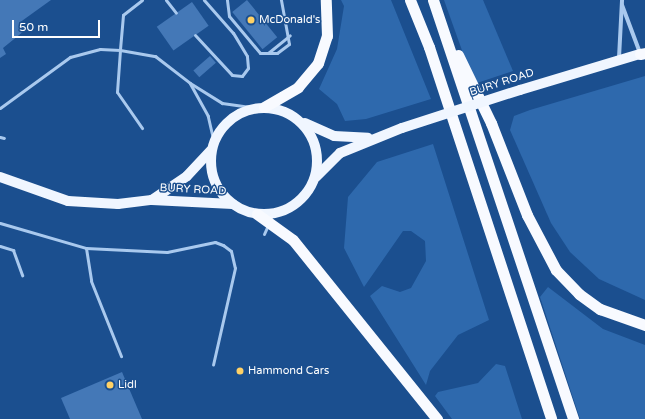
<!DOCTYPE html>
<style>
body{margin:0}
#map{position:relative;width:645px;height:419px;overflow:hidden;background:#1b4f8f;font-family:"Varela Round",sans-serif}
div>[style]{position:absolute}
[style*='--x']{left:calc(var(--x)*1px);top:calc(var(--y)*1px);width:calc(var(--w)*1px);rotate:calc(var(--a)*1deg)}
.green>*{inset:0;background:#2e69ad}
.building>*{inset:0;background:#4478b7;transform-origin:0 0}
.service>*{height:3px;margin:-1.5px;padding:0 1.5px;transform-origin:1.5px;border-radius:1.5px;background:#a9c9ee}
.minor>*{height:4px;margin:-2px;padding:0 2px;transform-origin:2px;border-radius:2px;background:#a9c9ee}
.primary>*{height:10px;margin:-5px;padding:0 5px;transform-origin:5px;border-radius:5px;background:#f0f6ff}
.primary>.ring{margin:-5px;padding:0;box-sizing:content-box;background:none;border:10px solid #f0f6ff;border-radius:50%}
.trunk>*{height:11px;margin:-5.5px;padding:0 5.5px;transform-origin:5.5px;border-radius:5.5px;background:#f8faff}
.primary-bridge>*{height:10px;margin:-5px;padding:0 5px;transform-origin:5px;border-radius:5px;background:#f0f6ff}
.dots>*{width:11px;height:11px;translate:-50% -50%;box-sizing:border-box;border:2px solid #1b4f8f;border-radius:50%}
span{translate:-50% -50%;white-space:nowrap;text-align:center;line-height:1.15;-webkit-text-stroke:3px #1b4f8f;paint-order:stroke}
.poi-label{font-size:11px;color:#fff}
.left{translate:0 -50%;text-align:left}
.street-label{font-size:11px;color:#fff}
.scale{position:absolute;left:12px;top:20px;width:88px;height:18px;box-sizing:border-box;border:2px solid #fff;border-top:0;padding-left:5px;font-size:12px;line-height:14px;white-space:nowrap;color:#fff;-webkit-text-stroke:3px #1b4f8f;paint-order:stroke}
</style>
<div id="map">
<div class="green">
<div style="clip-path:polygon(341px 0,391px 0,431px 99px,366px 119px,345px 121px,337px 104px,319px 89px,337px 49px,344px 6px)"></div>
<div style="clip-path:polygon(444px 0,483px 0,513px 71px,474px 84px)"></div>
<div style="clip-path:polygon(645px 76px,645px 300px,599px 279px,570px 252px,551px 223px,510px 130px,514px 116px,530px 110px)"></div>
<div style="clip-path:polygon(433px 144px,489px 320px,458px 335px,430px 371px,426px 385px,370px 296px,382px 286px,400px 292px,411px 288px,426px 261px,425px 241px,411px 231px,403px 231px,364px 287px,344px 248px,348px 197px,377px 162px)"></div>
<div style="clip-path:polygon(548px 287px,603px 329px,645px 345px,645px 419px,580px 419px,540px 297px)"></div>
<div style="clip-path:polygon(496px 364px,505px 366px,522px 419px,452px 419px,435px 396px,438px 392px,478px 383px)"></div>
</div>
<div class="building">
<div style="clip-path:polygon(0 0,51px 0,19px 23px,24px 31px,3px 48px,6px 54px,0 58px)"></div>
<div style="left:247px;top:0;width:48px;height:19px;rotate:51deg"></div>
<div style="left:192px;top:2px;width:29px;height:43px;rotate:55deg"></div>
<div style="left:210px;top:56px;width:9px;height:22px;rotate:49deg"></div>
<div style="clip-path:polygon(122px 372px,142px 419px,70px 419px,61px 398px)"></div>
</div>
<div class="service">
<div style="--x:142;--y:0;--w:24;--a:142"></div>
<div style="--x:123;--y:15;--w:35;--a:95"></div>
<div style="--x:120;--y:50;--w:36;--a:10"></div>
<div style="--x:155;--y:56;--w:44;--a:37.6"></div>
<div style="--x:166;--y:0;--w:16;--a:52"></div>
<div style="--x:227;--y:0;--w:16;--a:83"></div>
<div style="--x:229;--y:16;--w:48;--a:50"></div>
<div style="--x:260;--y:53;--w:17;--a:0"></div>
<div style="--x:277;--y:53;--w:15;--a:-37"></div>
<div style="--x:289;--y:44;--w:45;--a:-100.3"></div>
<div style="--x:195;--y:35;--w:54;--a:47.2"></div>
<div style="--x:232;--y:75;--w:10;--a:6"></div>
<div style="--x:242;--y:76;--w:10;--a:-53"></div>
<div style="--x:248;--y:68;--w:12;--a:-95"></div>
<div style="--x:247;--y:56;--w:27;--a:-121"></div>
<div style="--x:233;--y:33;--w:44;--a:-131.3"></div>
<div style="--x:268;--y:53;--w:28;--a:-39"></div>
<div style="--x:0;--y:108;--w:87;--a:-36.1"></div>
<div style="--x:70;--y:57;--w:31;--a:-15"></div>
<div style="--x:100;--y:49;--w:20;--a:3"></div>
<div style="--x:120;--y:50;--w:42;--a:94.1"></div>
<div style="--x:117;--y:92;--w:44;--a:55.2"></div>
<div style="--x:0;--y:137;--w:4;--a:14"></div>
<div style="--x:214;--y:143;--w:28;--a:-103"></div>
<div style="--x:208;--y:116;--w:38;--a:-119"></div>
<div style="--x:190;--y:83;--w:38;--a:32"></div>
<div style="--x:222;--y:103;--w:34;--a:8"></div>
<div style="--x:270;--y:220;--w:6;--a:-72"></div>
<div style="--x:0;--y:223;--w:90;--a:16.2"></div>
<div style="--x:86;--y:248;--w:81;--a:2.8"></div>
<div style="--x:167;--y:252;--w:49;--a:-11.8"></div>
<div style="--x:215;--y:242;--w:9;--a:21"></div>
<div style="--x:223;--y:245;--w:10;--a:37"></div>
<div style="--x:231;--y:251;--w:17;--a:77"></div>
<div style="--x:235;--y:268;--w:99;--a:102.8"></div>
<div style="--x:264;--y:234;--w:10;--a:-66"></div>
<div style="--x:0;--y:246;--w:14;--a:17"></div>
<div style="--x:13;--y:250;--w:27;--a:70"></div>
<div style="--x:86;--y:248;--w:33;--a:81"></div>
<div style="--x:91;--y:281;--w:81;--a:68.2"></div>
</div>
<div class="minor">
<div style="--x:622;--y:5;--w:51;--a:69.4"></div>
<div style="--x:619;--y:58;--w:58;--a:-87"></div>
</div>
<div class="primary">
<div style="--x:520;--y:90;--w:125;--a:-16.7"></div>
<div class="ring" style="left:211px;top:108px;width:96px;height:96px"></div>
<div style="--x:305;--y:123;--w:32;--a:24"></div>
<div style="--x:334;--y:136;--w:34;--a:3"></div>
<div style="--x:0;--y:177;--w:72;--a:19.4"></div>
<div style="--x:68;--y:201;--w:50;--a:3.4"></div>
<div style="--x:118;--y:204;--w:34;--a:-7"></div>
<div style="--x:152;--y:200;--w:81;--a:2.8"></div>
<div style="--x:316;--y:177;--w:34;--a:-45"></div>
<div style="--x:340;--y:153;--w:67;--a:-22"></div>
<div style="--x:152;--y:200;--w:42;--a:-34.4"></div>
<div style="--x:187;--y:176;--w:35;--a:-47"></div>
</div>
<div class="trunk">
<div style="--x:410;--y:0;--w:51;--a:68"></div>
<div style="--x:429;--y:47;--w:391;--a:71.8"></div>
<div style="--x:433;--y:0;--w:442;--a:71.5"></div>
<div style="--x:640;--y:54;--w:5;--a:-11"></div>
<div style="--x:458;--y:55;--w:76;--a:64.1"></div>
<div style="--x:491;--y:123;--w:99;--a:68.6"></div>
<div style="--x:527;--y:215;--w:62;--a:62.2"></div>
<div style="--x:556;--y:270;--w:33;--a:46"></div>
<div style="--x:579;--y:294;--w:26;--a:36"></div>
<div style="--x:600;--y:309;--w:48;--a:19.6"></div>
<div style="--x:264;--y:107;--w:39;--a:-30"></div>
<div style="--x:298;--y:87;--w:31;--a:-50"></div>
<div style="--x:318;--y:63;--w:28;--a:-72"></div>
<div style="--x:327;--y:36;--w:36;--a:-92"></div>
<div style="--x:257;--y:214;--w:44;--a:35.8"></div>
<div style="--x:293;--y:240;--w:230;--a:51.2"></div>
</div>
<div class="primary-bridge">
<div style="--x:402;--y:128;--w:124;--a:-17.9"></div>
</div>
<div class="dots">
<div style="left:251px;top:20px;background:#ffd166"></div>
<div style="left:240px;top:371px;background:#ffd166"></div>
<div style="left:110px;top:385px;background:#ffd166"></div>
</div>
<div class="poi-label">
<span class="left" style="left:259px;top:20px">McDonald's</span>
<span class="left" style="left:248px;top:371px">Hammond Cars</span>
<span class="left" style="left:118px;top:385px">Lidl</span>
</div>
<div class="street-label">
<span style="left:502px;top:83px;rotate:-18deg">BURY ROAD</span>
<span style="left:193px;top:190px;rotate:3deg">BURY ROAD</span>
</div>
<div class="scale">50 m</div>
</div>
